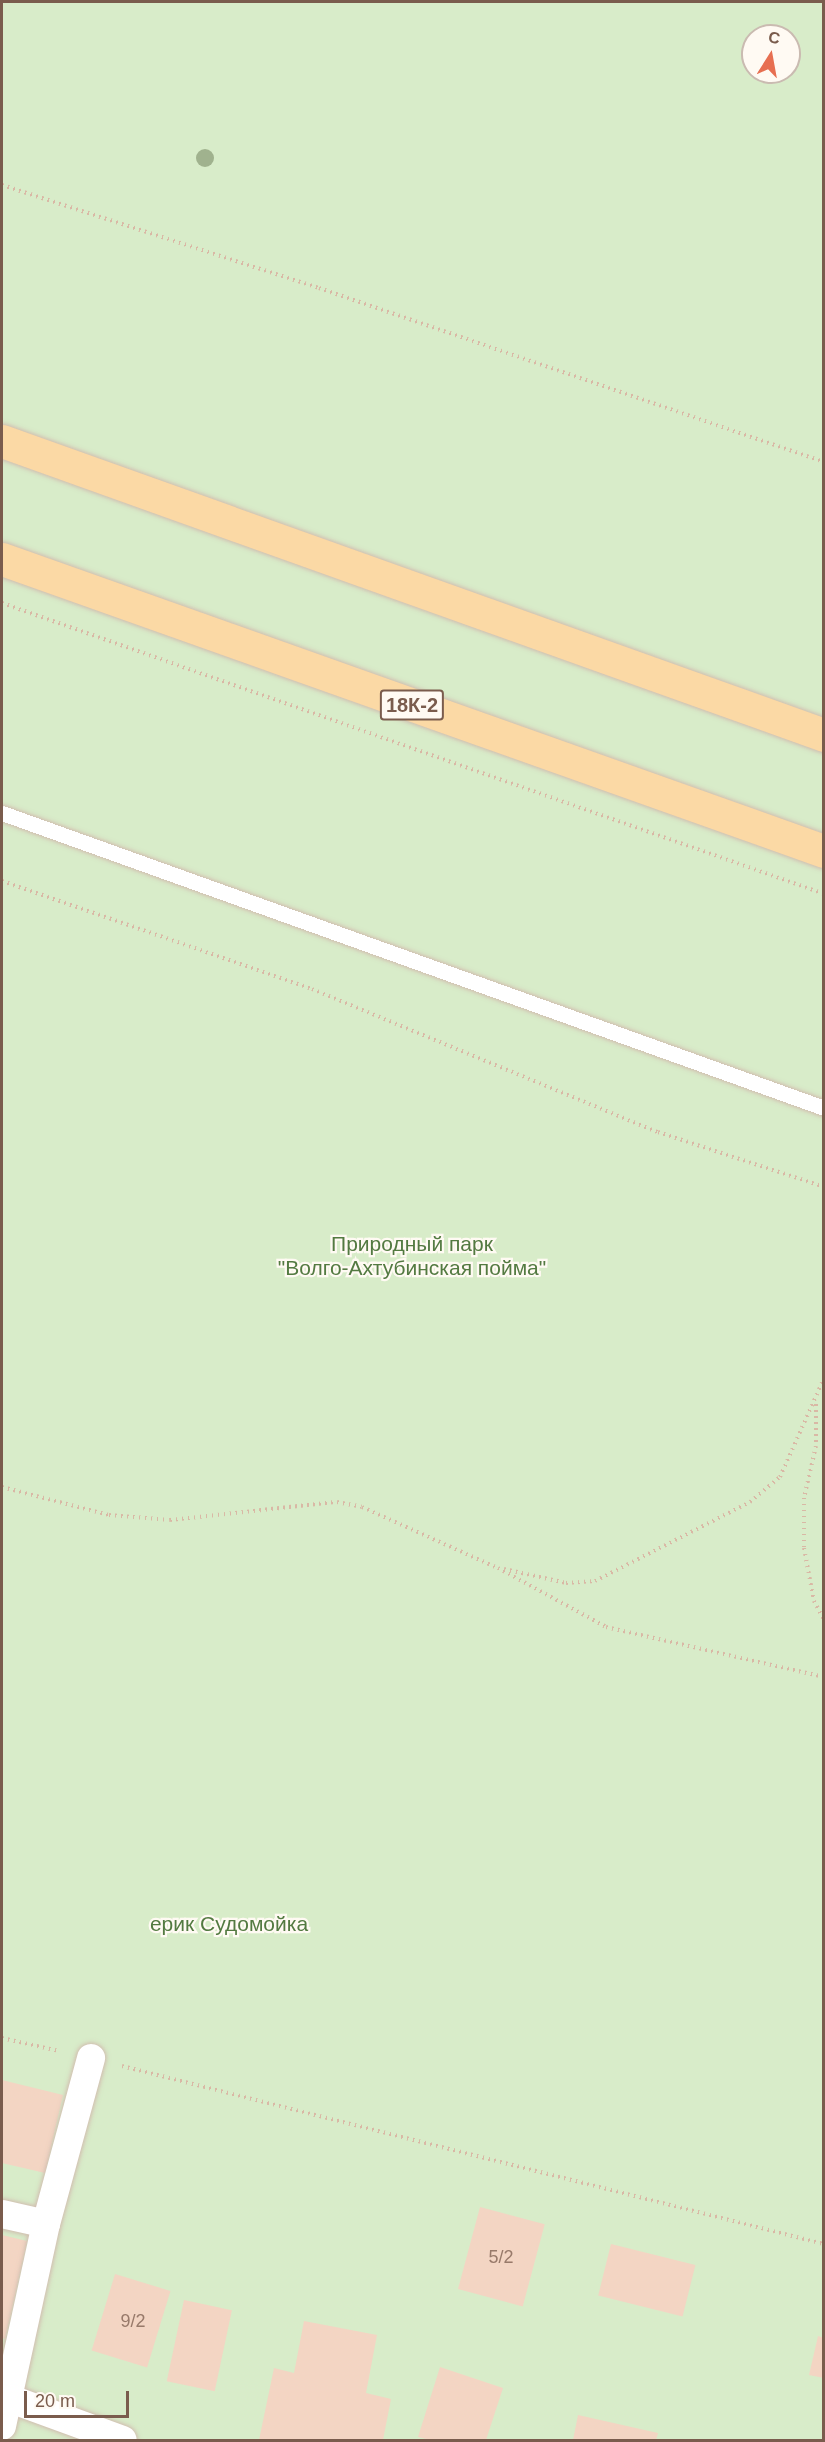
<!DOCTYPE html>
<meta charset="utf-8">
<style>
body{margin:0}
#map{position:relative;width:825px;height:2442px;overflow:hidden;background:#fdf6ec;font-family:Arial,sans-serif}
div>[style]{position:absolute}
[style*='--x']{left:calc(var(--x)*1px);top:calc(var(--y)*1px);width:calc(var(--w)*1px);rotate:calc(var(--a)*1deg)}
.green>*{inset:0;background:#d8ecc9}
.building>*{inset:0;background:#f3d5c3;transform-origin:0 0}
.path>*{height:4px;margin-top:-2px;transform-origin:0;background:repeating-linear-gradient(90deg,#d9b8a5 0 1.5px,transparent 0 6px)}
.roads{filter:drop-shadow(0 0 2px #d1beb0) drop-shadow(0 0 2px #d1beb0)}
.lane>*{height:15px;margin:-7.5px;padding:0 7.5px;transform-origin:7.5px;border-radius:7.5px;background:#fff}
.street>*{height:28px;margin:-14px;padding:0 14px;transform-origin:14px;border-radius:14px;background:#fff}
.primary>*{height:33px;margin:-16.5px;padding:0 16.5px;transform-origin:16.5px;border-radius:16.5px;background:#fbd9a5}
.trees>*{width:18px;height:18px;margin:-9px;border-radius:50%;background:#a0b28e}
span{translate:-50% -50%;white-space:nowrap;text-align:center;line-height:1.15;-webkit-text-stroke:4.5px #fffaf3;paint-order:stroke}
.number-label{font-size:18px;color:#987a6a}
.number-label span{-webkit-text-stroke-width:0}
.shield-label span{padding:2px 4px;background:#fffaf3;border:2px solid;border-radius:4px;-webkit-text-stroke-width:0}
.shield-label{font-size:20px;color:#7a5c4d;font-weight:700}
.park-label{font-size:21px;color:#537a41}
.frame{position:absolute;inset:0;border:3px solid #7a5c4d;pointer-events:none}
.north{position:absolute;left:741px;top:24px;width:60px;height:60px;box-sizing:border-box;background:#fffaf3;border:2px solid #cabbb1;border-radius:50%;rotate:11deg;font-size:16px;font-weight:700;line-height:24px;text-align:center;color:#7a5c4d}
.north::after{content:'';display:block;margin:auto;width:21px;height:27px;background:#e76f51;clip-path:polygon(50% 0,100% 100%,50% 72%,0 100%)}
.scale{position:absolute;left:24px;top:2391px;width:105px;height:27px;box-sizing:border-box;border:3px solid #7a5c4d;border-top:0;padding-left:8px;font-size:18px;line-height:21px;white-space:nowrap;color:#7a5c4d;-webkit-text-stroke:4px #fffaf3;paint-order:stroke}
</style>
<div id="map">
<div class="green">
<div style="clip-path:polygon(evenodd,2px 2px,823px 2px,823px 2440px,2px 2440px,2px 2px,753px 36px,789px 36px,789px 72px,753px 72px,753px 36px)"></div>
</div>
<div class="building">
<div style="clip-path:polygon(2px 2080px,63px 2095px,45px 2173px,2px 2163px)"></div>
<div style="left:480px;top:2207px;width:67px;height:85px;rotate:15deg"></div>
<div style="clip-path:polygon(2px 2235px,27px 2241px,5px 2339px,2px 2338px)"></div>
<div style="left:611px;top:2244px;width:87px;height:53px;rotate:14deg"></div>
<div style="left:115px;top:2274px;width:58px;height:80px;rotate:17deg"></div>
<div style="left:184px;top:2300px;width:49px;height:83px;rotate:12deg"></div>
<div style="clip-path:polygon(304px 2321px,377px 2335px,366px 2393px,391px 2399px,383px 2440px,259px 2440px,274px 2368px,294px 2373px)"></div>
<div style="clip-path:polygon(818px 2336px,824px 2338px,824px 2378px,809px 2375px)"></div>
<div style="clip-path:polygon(440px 2367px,503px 2388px,486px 2440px,430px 2440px,418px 2437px)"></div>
<div style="clip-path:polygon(578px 2415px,658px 2433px,656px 2440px,573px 2440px)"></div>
</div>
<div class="path">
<div style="--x:2;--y:185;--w:333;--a:18"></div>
<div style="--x:319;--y:288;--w:534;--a:19.01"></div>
<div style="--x:2;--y:603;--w:872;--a:19.49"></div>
<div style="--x:2;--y:881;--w:328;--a:19.2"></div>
<div style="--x:312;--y:989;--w:374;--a:22.5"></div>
<div style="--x:658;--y:1132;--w:175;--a:18.3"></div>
<div style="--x:816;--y:1404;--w:42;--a:90"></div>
<div style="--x:816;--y:1446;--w:53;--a:103"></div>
<div style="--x:804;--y:1498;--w:50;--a:90"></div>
<div style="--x:804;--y:1548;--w:54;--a:79.3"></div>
<div style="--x:814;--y:1601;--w:21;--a:62"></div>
<div style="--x:2;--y:1487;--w:111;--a:14.7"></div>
<div style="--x:109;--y:1515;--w:61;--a:4.7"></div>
<div style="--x:170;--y:1520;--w:168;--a:-6.2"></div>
<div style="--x:337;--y:1502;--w:25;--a:11"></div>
<div style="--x:362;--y:1507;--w:149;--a:24.2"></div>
<div style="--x:498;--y:1568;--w:123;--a:28.6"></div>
<div style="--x:606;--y:1627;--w:224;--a:12.9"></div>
<div style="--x:504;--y:1569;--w:64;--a:12.7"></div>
<div style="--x:566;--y:1583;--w:29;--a:-4"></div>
<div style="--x:595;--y:1581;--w:174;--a:-27"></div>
<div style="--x:750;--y:1502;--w:39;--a:-40"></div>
<div style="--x:780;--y:1477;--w:108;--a:-66"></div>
<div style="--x:2;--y:2038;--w:58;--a:12.8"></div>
<div style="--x:122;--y:2066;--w:724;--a:14.23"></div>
</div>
<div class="roads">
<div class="lane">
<div style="--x:2;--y:813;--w:873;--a:19.74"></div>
</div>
<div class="street">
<div style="--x:2;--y:2214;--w:45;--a:12.8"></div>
<div style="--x:46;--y:2224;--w:172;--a:-74.8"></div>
<div style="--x:8;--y:2398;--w:178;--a:-77.7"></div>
<div style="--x:2;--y:2426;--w:29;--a:-78"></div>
<div style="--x:8;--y:2398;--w:122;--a:20.1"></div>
</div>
<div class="primary">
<div style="--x:2;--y:441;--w:873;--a:19.68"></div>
<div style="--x:2;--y:559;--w:872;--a:19.56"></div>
</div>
</div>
<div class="trees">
<div style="left:205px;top:158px"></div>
</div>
<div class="number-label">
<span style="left:501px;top:2257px">5/2</span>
<span style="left:133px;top:2321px">9/2</span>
</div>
<div class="shield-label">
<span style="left:412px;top:705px">18К-2</span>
</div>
<div class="park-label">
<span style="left:412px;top:1256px">Природный парк<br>"Волго-Ахтубинская пойма"</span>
<span style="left:229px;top:1924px">ерик Судомойка</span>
</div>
<div class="frame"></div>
<div class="north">С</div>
<div class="scale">20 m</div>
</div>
